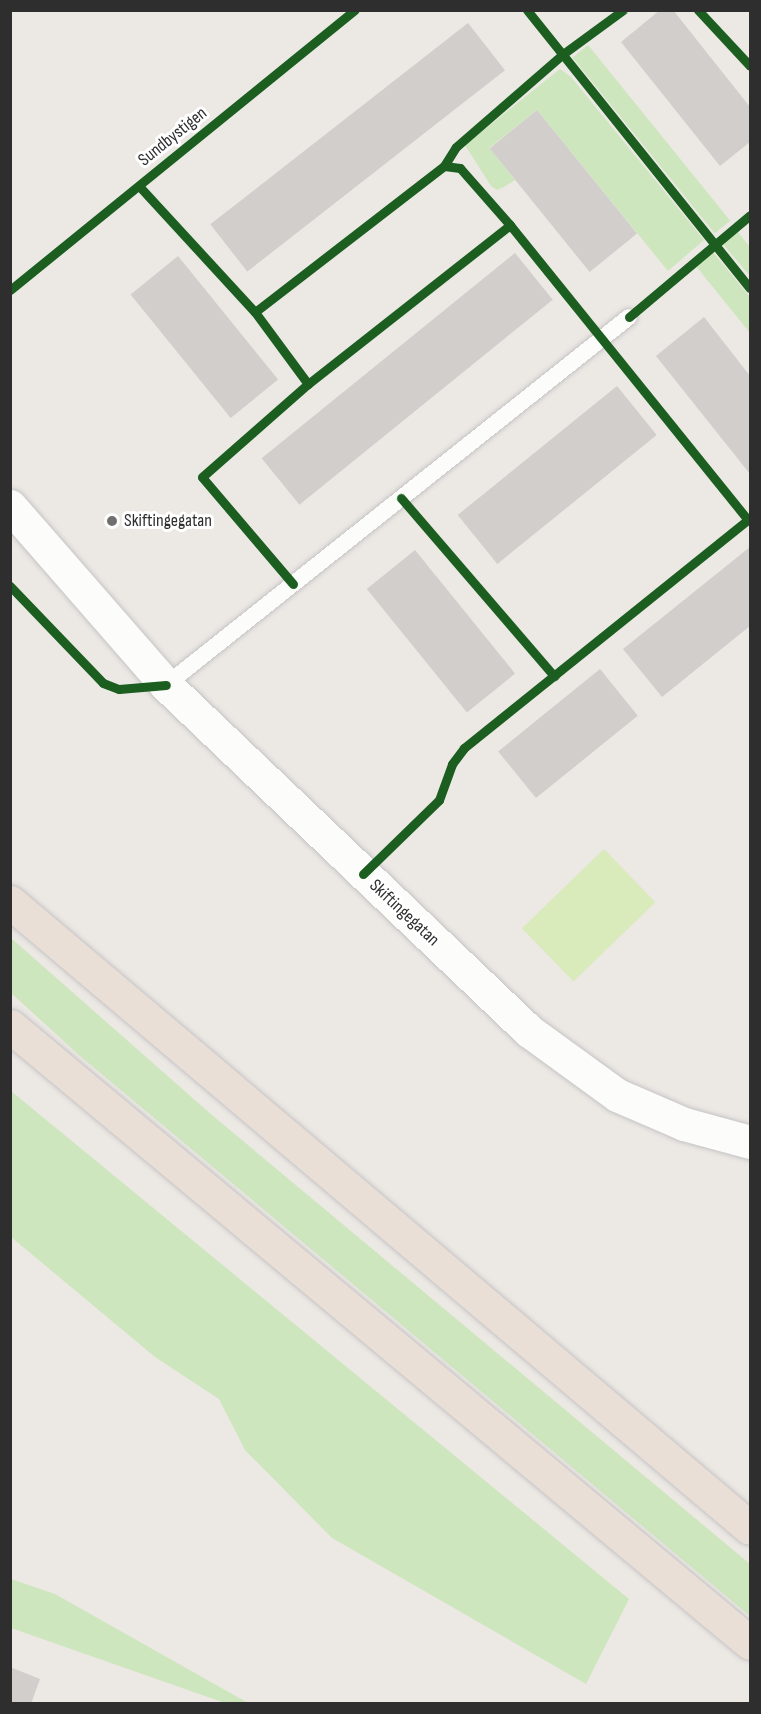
<!DOCTYPE html>
<style>
body{margin:0}
#map{position:relative;width:761px;height:1714px;overflow:hidden;background:#ece8e4;font-family:"Sofia Sans Condensed",sans-serif}
div>[style]{position:absolute}
[style*='--x']{left:calc(var(--x)*1px);top:calc(var(--y)*1px);width:calc(var(--w)*1px);rotate:calc(var(--a)*1deg)}
.green>*{inset:0;background:#cee6be;transform-origin:0 0}
.pitch>*{inset:0;background:#d9eabb;transform-origin:0 0}
.building>*{inset:0;background:#d1cecb;transform-origin:0 0}
.roads{filter:drop-shadow(0 0 2px #c5c4c5) drop-shadow(0 0 2px #c5c4c5)}
.lane>*{height:16px;margin:-8px;padding:0 8px;transform-origin:8px;border-radius:8px;background:#fcfcfb}
.street>*{height:33px;margin:-16.5px;padding:0 16.5px;transform-origin:16.5px;border-radius:16.5px;background:#fcfcfb}
.highway>*{height:33px;margin:-16.5px;padding:0 16.5px;transform-origin:16.5px;border-radius:16.5px;background:#eadfd6}
.cycleway>*{height:9px;margin:-4.5px;padding:0 4.5px;transform-origin:4.5px;border-radius:4.5px;background:#1b5e20}
.dots>*{width:16px;height:16px;translate:-50% -50%;box-sizing:border-box;border:3px solid #fff;border-radius:50%}
span{translate:-50% -50%;white-space:nowrap;text-align:center;line-height:1.15;-webkit-text-stroke:6px #fff;paint-order:stroke}
.street-label{font-size:18px;color:#2e2e2e}
.poi-label{font-size:18px;color:#2e2e2e}
.left{translate:0 -50%;text-align:left}
.frame{position:absolute;inset:0;border:12px solid #2e2e2e;pointer-events:none}
</style>
<div id="map">
<div class="green">
<div style="left:588px;top:45px;width:226px;height:20px;rotate:51deg"></div>
<div style="clip-path:polygon(560px 69px,571px 77px,704px 240px,668px 271px,537px 110px,489px 148px,515px 180px,504px 187px,497px 190px,491px 186px,465px 145px)"></div>
<div style="clip-path:polygon(737px 231px,750px 247px,750px 276px,722px 243px)"></div>
<div style="clip-path:polygon(712px 251px,750px 297px,750px 333px,695px 265px)"></div>
<div style="clip-path:polygon(11px 938px,213px 1116px,750px 1564px,750px 1616px,80px 1056px,11px 993px)"></div>
<div style="clip-path:polygon(11px 1091px,629px 1599px,586px 1684px,332px 1538px,245px 1450px,219px 1399px,155px 1357px,11px 1237px)"></div>
<div style="clip-path:polygon(11px 1579px,55px 1594px,248px 1703px,225px 1703px,11px 1628px)"></div>
</div>
<div class="pitch">
<div style="left:604px;top:849px;width:74px;height:114px;rotate:46deg"></div>
</div>
<div class="building">
<div style="clip-path:polygon(660px 10px,673px 10px,750px 107px,750px 142px,720px 166px,621px 42px)"></div>
<div style="left:468px;top:23px;width:60px;height:327px;rotate:52deg"></div>
<div style="left:537px;top:110px;width:159px;height:61px;rotate:51deg"></div>
<div style="left:515px;top:253px;width:60px;height:326px;rotate:51deg"></div>
<div style="left:178px;top:256px;width:159px;height:61px;rotate:51deg"></div>
<div style="clip-path:polygon(704px 317px,750px 376px,750px 474px,656px 356px)"></div>
<div style="left:617px;top:386px;width:63px;height:205px;rotate:51deg"></div>
<div style="clip-path:polygon(750px 547px,750px 626px,662px 697px,623px 649px)"></div>
<div style="left:415px;top:550px;width:159px;height:62px;rotate:51deg"></div>
<div style="left:600px;top:669px;width:60px;height:131px;rotate:51deg"></div>
<div style="clip-path:polygon(10px 1667px,40px 1679px,31px 1704px,10px 1704px)"></div>
</div>
<div class="roads">
<div class="lane">
<div style="--x:166;--y:685;--w:591;--a:-38.48"></div>
</div>
<div class="street">
<div style="--x:10;--y:506;--w:237;--a:48.9"></div>
<div style="--x:166;--y:685;--w:501;--a:43.63"></div>
<div style="--x:529;--y:1031;--w:109;--a:36"></div>
<div style="--x:617;--y:1095;--w:73;--a:23.4"></div>
<div style="--x:684;--y:1124;--w:68;--a:15.3"></div>
</div>
<div class="highway">
<div style="--x:10;--y:902;--w:969;--a:40.23"></div>
<div style="--x:10;--y:1026;--w:963;--a:39.82"></div>
</div>
</div>
<div class="cycleway">
<div style="--x:527;--y:10;--w:356;--a:51.3"></div>
<div style="--x:698;--y:10;--w:76;--a:47.1"></div>
<div style="--x:139;--y:186;--w:171;--a:47.4"></div>
<div style="--x:10;--y:290;--w:444;--a:-39.1"></div>
<div style="--x:629;--y:317;--w:158;--a:-40.1"></div>
<div style="--x:308;--y:384;--w:257;--a:-38.2"></div>
<div style="--x:401;--y:498;--w:235;--a:49.3"></div>
<div style="--x:293;--y:584;--w:140;--a:-130.4"></div>
<div style="--x:202;--y:477;--w:141;--a:-41.3"></div>
<div style="--x:308;--y:384;--w:89;--a:-126.4"></div>
<div style="--x:255;--y:312;--w:239;--a:-37.7"></div>
<div style="--x:444;--y:166;--w:22;--a:-58"></div>
<div style="--x:456;--y:147;--w:142;--a:-41"></div>
<div style="--x:563;--y:54;--w:74;--a:-36.3"></div>
<div style="--x:10;--y:586;--w:134;--a:46.2"></div>
<div style="--x:103;--y:683;--w:17;--a:21"></div>
<div style="--x:119;--y:689;--w:47;--a:-4.9"></div>
<div style="--x:363;--y:874;--w:106;--a:-44.2"></div>
<div style="--x:439;--y:800;--w:38;--a:-70"></div>
<div style="--x:452;--y:764;--w:20;--a:-53"></div>
<div style="--x:464;--y:748;--w:364;--a:-38.8"></div>
<div style="--x:748;--y:520;--w:379;--a:-128.9"></div>
<div style="--x:510;--y:225;--w:76;--a:-131.3"></div>
<div style="--x:460;--y:168;--w:16;--a:-173"></div>
</div>
<div class="dots">
<div style="left:112px;top:521px;background:#706f6e"></div>
</div>
<div class="street-label">
<span style="left:173px;top:137px;rotate:-39deg">Sundbystigen</span>
<span style="left:404px;top:913px;rotate:43deg">Skiftingegatan</span>
</div>
<div class="poi-label">
<span class="left" style="left:124px;top:521px">Skiftingegatan</span>
</div>
<div class="frame"></div>
</div>
